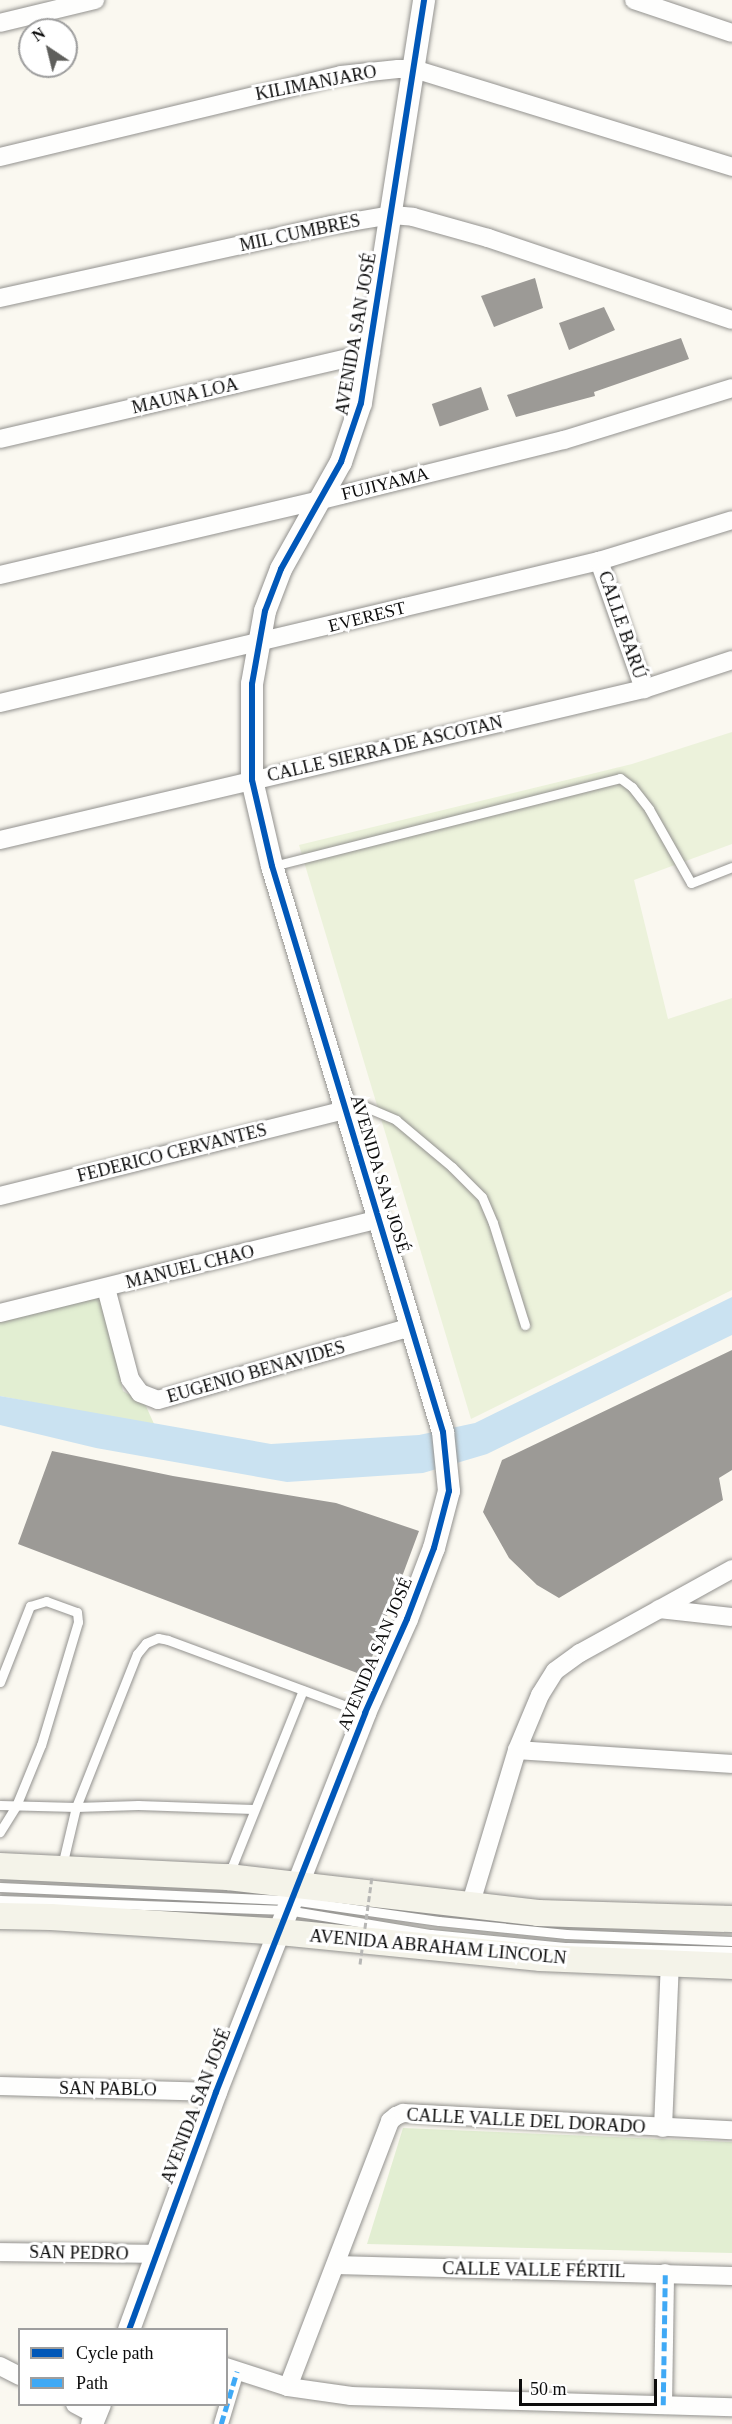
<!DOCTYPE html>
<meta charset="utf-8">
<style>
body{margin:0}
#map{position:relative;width:732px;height:2424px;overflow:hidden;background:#faf8f0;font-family:Georgia,serif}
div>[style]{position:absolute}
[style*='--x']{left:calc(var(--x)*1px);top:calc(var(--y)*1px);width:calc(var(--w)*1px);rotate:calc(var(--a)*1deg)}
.green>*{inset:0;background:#e2eed2}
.pitch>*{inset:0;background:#ecf2db}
.water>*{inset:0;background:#cae2f1}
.building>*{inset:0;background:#9c9a96;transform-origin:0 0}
.roads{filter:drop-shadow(0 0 2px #93928f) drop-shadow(0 0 2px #93928f)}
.service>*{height:9px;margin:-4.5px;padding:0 4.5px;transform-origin:4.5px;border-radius:4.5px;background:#fefefd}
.pedestrian>*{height:14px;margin:-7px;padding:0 7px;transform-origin:7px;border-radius:7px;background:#fefefd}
.minor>*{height:18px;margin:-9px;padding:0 9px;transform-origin:9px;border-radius:9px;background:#fefefd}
.tertiary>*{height:22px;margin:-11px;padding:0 11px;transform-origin:11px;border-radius:11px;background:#fefefd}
.secondary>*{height:26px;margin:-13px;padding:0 13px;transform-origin:13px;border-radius:13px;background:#f4f3e9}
.path-bridge>*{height:3px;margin-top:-1.5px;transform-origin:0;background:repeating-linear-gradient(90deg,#b7b7b5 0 6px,transparent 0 9px)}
.quiet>*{height:4.5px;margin-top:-2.25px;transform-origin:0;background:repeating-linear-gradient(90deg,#3fa9f5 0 9px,transparent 0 13.5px)}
.cycleway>*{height:6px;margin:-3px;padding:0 3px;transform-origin:3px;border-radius:3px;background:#0057b8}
span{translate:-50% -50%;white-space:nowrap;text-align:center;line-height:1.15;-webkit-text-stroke:6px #fff;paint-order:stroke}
.street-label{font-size:18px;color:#0c0c0c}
.legend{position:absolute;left:18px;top:2328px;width:210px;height:78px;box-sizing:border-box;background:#fff;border:2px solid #9e9e9e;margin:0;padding:8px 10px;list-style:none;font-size:18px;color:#0c0c0c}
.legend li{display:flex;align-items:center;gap:12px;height:30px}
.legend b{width:30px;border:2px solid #9e9e9e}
.north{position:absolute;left:18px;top:18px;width:60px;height:60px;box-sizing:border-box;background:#fff;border:2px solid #9e9e9e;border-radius:50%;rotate:325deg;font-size:16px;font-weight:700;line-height:24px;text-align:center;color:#0c0c0c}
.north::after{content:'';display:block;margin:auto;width:21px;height:27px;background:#5f5f5c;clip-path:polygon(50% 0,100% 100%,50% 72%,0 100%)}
.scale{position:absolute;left:519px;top:2379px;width:138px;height:27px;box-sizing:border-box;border:3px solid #0c0c0c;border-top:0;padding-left:8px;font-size:18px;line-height:21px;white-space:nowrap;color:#0c0c0c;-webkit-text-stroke:4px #fff;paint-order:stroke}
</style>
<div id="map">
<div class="green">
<div style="clip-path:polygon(102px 1295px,123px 1391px,145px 1404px,155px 1426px,0 1396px,0 1316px)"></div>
<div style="clip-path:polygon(403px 2128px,732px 2142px,732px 2253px,367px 2244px)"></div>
</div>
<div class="pitch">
<div style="clip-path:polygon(732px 732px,732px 844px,634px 880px,668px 1019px,732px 998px,732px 1290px,471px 1419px,299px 845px,632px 764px)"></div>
</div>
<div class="water">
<div style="clip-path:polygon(732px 1297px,732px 1335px,487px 1454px,423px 1473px,287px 1482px,96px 1448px,0 1425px,0 1396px,271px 1444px,419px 1435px,475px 1423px)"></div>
</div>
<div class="building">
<div style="clip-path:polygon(535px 278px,543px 308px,494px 327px,481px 296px)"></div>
<div style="clip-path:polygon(604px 307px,615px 330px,569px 350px,559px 323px)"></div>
<div style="clip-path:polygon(681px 338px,689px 359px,594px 392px,595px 396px,516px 417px,507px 395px)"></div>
<div style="left:481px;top:387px;width:24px;height:52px;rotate:71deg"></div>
<div style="clip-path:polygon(732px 1350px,732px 1470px,719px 1478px,723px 1500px,559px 1598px,537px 1585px,509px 1558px,483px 1512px,502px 1460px)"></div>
<div style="clip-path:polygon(52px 1451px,173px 1476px,336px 1503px,419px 1531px,365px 1676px,18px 1544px)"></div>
</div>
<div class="roads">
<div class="service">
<div style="--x:273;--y:866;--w:358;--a:-14.2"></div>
<div style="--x:620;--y:778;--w:15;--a:37"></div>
<div style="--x:632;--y:787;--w:28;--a:52"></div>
<div style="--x:649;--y:809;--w:85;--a:60.4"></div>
<div style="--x:691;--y:883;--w:44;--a:-21.3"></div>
<div style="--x:347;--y:1109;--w:19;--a:-6"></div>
<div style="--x:366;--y:1107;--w:33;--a:23"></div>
<div style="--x:396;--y:1120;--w:73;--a:40"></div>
<div style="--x:452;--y:1167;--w:42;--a:45"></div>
<div style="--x:482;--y:1197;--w:28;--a:67"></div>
<div style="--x:493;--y:1223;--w:107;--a:72.6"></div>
<div style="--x:0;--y:1682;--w:82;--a:-68.5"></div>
<div style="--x:30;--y:1606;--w:17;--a:-17"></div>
<div style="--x:46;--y:1601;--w:33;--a:20"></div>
<div style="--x:77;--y:1612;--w:10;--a:84"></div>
<div style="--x:78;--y:1622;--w:128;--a:106.7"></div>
<div style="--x:41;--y:1745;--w:66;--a:112.3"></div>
<div style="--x:16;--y:1806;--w:31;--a:122"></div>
<div style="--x:0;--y:1805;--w:76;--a:1.5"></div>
<div style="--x:76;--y:1807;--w:62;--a:-1.8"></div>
<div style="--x:138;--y:1805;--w:115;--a:2"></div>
<div style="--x:62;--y:1866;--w:61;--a:-76.7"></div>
<div style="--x:76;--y:1807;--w:165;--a:-68.3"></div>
<div style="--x:137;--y:1654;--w:14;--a:-51"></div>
<div style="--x:146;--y:1643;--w:13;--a:-23"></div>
<div style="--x:158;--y:1638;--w:10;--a:11"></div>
<div style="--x:168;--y:1640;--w:210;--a:20.3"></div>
<div style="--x:229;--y:1874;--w:198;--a:-68.1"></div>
<div style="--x:0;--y:1887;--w:291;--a:2.6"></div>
<div style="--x:291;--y:1900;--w:149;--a:8.1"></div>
<div style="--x:439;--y:1921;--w:128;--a:5.8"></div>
<div style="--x:566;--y:1934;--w:166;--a:2.4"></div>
<div style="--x:0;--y:1900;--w:287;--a:2"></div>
<div style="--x:287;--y:1910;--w:146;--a:9.5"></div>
<div style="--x:431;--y:1934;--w:137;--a:5.5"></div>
<div style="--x:567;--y:1947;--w:165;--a:1.4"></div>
</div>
<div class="pedestrian">
<div style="--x:221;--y:2424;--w:55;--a:-73.2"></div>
</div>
<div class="minor">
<div style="--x:634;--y:0;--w:103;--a:18.6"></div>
<div style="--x:0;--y:23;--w:98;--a:-13.6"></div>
<div style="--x:0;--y:157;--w:351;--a:-13.5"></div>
<div style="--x:341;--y:75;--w:57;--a:-6"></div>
<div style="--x:398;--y:69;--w:16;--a:0"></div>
<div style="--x:414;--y:69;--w:333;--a:17.1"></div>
<div style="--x:0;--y:298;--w:341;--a:-12.4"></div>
<div style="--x:333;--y:225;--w:60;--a:-9.6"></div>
<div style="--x:392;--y:215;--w:21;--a:5"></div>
<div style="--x:413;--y:217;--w:78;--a:15.6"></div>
<div style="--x:488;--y:238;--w:257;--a:18.6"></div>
<div style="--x:0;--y:439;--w:381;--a:-13.1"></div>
<div style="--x:599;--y:561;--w:136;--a:70.6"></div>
<div style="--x:0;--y:575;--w:330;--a:-13.2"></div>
<div style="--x:321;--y:500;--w:250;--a:-13.9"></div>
<div style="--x:564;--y:440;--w:176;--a:-17.2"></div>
<div style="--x:0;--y:703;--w:616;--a:-13.34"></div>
<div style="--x:599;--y:561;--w:139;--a:-17.1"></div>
<div style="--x:0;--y:840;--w:661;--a:-13.2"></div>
<div style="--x:644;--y:689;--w:93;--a:-18.2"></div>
<div style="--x:0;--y:1196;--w:356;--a:-14"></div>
<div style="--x:106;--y:1288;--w:94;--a:75.2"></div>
<div style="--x:130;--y:1379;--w:17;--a:54"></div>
<div style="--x:140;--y:1393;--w:19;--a:21"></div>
<div style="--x:158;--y:1400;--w:263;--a:-16.1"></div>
<div style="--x:0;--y:1313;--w:391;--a:-13.9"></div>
<div style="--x:659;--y:1609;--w:73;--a:6.3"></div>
<div style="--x:517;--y:1750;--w:215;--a:3.7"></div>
<div style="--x:470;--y:1906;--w:163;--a:-73.2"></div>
<div style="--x:517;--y:1750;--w:60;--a:-67.3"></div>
<div style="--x:540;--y:1695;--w:28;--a:-58"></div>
<div style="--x:555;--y:1671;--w:31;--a:-36"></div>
<div style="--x:580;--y:1653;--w:174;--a:-28.9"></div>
<div style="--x:0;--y:2086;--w:216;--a:1.6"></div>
<div style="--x:663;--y:2128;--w:166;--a:-87.6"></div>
<div style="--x:0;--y:2252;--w:158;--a:0.7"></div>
<div style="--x:336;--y:2265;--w:396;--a:1.6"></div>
<div style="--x:0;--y:2366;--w:22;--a:27"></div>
<div style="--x:226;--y:2367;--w:65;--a:17.9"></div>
<div style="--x:288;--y:2387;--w:64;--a:8.1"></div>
<div style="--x:351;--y:2396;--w:381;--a:1.7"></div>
<div style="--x:288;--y:2387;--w:285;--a:-69"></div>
<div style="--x:390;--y:2121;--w:8;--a:-40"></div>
<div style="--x:396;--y:2116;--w:8;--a:-23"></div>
<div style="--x:403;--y:2113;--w:329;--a:3"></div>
<div style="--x:75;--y:2404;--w:24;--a:28"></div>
<div style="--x:663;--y:2405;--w:132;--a:-89.1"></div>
</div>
<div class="tertiary">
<div style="--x:129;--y:2330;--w:253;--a:-69.9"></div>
<div style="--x:216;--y:2092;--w:407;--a:-68.5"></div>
<div style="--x:365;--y:1713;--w:103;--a:-65.9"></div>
<div style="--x:407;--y:1619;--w:76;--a:-69.2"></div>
<div style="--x:434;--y:1548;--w:59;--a:-75.3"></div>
<div style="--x:449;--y:1491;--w:59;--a:-95.8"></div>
<div style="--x:443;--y:1432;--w:591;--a:-106.81"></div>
<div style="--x:272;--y:866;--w:88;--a:-103.1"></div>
<div style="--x:252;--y:780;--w:96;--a:-90"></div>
<div style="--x:252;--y:684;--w:74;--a:-79.9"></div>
<div style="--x:265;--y:611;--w:45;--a:-69.1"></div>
<div style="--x:281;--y:569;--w:123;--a:-60.7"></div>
<div style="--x:341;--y:462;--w:62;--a:-71.3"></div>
<div style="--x:361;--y:403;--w:408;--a:-81.1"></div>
<div style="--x:92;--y:2424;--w:22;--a:-68"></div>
</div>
<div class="secondary">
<div style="--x:0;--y:1866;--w:228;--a:2.8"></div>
<div style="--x:228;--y:1877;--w:312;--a:6.6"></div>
<div style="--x:538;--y:1913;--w:194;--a:1.8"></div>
<div style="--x:0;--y:1916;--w:51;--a:1.1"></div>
<div style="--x:51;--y:1917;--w:229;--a:3.7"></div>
<div style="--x:280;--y:1932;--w:262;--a:5.7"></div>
<div style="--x:541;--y:1958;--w:191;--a:2.4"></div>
</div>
</div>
<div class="path-bridge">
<div style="--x:360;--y:1964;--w:89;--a:-82.2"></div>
</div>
<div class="quiet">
<div style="--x:663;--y:2405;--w:132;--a:-89.1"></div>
<div style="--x:221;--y:2424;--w:55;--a:-73.2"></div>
</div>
<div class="cycleway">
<div style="--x:129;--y:2330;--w:253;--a:-69.9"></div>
<div style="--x:216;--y:2092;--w:407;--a:-68.5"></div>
<div style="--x:365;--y:1713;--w:103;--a:-65.9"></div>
<div style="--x:407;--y:1619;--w:76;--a:-69.2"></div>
<div style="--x:434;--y:1548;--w:59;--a:-75.3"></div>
<div style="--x:449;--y:1491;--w:59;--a:-95.8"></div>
<div style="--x:443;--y:1432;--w:591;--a:-106.81"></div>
<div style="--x:272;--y:866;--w:88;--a:-103.1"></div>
<div style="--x:252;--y:780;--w:96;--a:-90"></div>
<div style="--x:252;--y:684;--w:74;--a:-79.9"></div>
<div style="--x:265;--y:611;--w:45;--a:-69.1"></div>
<div style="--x:281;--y:569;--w:123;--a:-60.7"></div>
<div style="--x:341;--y:462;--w:62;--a:-71.3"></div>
<div style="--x:361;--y:403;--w:408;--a:-81.1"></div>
</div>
<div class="street-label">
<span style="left:316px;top:83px;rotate:-11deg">KILIMANJARO</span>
<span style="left:300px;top:233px;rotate:-12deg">MIL CUMBRES</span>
<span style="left:356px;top:334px;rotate:-80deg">AVENIDA SAN JOSÉ</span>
<span style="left:185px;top:396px;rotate:-13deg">MAUNA LOA</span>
<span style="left:385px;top:484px;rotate:-14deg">FUJIYAMA</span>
<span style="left:367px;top:617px;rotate:-14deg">EVEREST</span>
<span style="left:622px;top:625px;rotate:71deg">CALLE BARÚ</span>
<span style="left:385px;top:749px;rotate:-13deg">CALLE SIERRA DE ASCOTAN</span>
<span style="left:172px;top:1153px;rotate:-14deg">FEDERICO CERVANTES</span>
<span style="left:380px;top:1174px;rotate:73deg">AVENIDA SAN JOSÉ</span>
<span style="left:190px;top:1267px;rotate:-14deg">MANUEL CHAO</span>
<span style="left:256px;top:1372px;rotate:-16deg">EUGENIO BENAVIDES</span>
<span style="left:375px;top:1654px;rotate:-67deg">AVENIDA SAN JOSÉ</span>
<span style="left:438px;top:1947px;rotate:5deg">AVENIDA ABRAHAM LINCOLN</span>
<span style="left:108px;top:2089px;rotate:1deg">SAN PABLO</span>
<span style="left:196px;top:2106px;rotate:-69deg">AVENIDA SAN JOSÉ</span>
<span style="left:526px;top:2121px;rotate:3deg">CALLE VALLE DEL DORADO</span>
<span style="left:79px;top:2253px;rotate:1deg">SAN PEDRO</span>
<span style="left:534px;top:2270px;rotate:1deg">CALLE VALLE FÉRTIL</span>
</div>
<ul class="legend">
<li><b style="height:8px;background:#0057b8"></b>Cycle path</li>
<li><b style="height:8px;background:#3fa9f5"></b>Path</li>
</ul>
<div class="north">N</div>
<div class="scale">50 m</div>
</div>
